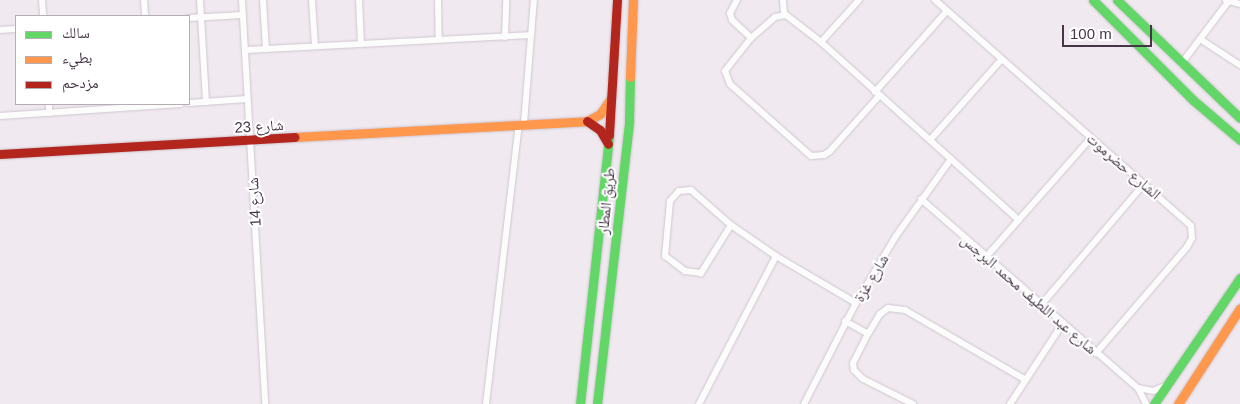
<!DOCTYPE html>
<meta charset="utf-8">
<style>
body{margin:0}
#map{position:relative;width:1240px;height:404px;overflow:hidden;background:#f0eaf0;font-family:Arial,"Noto Naskh Arabic",sans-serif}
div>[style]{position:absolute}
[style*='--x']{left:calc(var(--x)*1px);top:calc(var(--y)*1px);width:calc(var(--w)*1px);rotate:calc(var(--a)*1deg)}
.roads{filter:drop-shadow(0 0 1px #cfc6cf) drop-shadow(0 0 1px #cfc6cf)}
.street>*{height:6px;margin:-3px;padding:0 3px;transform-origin:3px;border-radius:3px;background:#fdfcfd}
.fast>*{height:9px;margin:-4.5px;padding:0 4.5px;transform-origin:4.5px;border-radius:4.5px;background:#63d668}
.slow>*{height:9px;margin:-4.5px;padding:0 4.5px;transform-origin:4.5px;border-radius:4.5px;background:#ff974d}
.jam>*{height:9px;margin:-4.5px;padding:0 4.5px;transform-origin:4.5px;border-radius:4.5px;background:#b3261e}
span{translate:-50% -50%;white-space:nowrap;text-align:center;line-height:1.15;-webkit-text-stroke:4px #fff;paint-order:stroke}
.street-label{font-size:15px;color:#463547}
.legend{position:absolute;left:15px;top:15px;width:175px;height:90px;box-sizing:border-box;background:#fff;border:1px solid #b5aeb5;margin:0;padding:6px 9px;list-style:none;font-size:15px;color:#463547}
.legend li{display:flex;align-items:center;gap:10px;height:25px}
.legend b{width:25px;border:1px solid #b5aeb5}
.scale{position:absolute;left:1062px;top:25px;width:90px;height:22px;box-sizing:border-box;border:2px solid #463547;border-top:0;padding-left:6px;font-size:15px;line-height:18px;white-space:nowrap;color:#463547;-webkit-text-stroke:4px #fff;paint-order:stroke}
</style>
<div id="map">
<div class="roads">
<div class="street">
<div style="--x:42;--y:0;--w:16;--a:86"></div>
<div style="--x:144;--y:0;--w:16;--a:86"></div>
<div style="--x:200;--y:0;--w:102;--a:86.6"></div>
<div style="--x:242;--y:0;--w:405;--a:86.7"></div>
<div style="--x:263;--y:0;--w:49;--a:86.5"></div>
<div style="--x:312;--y:0;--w:46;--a:86.3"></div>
<div style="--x:359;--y:0;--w:44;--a:87.4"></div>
<div style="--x:438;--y:0;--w:39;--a:89"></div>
<div style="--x:737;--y:0;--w:15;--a:118"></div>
<div style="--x:730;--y:13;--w:7;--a:74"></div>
<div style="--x:732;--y:20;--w:26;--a:43"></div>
<div style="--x:783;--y:0;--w:15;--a:86"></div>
<div style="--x:935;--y:0;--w:341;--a:41.4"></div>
<div style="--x:1191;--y:226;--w:12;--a:85"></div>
<div style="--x:1192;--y:238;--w:10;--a:119"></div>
<div style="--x:1187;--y:247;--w:140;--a:130.6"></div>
<div style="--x:1226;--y:0;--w:15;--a:16"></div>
<div style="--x:189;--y:18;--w:54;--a:-3.2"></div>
<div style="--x:0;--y:30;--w:16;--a:-4"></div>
<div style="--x:505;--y:37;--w:37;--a:-88"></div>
<div style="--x:1200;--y:39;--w:48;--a:33"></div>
<div style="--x:821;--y:42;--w:57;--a:-47.9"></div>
<div style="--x:245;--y:50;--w:286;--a:-3"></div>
<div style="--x:1181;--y:64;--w:78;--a:-52.8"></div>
<div style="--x:875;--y:92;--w:108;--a:-48.4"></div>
<div style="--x:879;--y:96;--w:74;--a:131.7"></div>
<div style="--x:830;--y:151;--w:7;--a:146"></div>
<div style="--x:824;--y:155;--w:13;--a:176"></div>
<div style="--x:811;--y:156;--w:108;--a:-138.4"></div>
<div style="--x:730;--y:84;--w:14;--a:-111"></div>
<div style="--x:725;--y:71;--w:42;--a:-51.8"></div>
<div style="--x:751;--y:38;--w:32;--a:-41"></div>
<div style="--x:775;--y:17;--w:11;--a:-10"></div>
<div style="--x:786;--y:15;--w:44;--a:37.6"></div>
<div style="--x:821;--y:42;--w:266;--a:42"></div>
<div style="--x:189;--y:103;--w:58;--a:-3.9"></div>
<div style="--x:49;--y:104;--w:9;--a:90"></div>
<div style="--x:0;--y:116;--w:181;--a:-3.8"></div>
<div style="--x:524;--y:123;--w:123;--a:-85.4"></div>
<div style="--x:930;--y:140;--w:108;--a:-48.4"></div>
<div style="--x:921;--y:199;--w:288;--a:41.1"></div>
<div style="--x:1138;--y:388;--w:18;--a:63"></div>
<div style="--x:731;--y:225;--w:57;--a:122"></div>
<div style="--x:701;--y:273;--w:16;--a:-173"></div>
<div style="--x:685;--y:271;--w:25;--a:-143"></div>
<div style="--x:665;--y:256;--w:55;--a:-84.8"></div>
<div style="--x:670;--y:201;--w:13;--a:-48"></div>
<div style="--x:679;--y:191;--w:12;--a:-5"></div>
<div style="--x:691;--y:190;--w:53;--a:41.2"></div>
<div style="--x:731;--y:225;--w:55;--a:34.6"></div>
<div style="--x:776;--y:256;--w:93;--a:30.4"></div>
<div style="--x:986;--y:257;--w:159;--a:-48.6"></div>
<div style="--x:1041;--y:305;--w:159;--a:-49.6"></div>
<div style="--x:845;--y:321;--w:26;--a:29"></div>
<div style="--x:1138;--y:388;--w:15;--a:11"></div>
<div style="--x:1153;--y:391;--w:13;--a:-23"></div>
<div style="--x:486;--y:404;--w:282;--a:-83.3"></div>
<div style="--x:699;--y:404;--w:167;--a:-62.5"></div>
<div style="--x:804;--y:404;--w:114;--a:-62.8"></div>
<div style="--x:856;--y:303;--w:78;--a:-59.2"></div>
<div style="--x:896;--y:236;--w:95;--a:-54.5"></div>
<div style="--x:913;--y:404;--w:56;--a:-153.4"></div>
<div style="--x:863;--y:379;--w:13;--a:-135"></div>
<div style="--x:854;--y:370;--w:7;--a:-98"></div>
<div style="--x:853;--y:363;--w:33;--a:-63"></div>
<div style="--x:868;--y:334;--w:23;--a:-59"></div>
<div style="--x:880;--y:314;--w:10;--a:-37"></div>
<div style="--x:888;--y:308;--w:17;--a:7"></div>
<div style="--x:905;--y:310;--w:138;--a:30.1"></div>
<div style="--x:1010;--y:404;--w:97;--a:-56.8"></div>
</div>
<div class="fast">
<div style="--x:1093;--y:0;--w:141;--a:45"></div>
<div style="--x:1193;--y:100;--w:62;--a:40.4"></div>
<div style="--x:1117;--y:0;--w:170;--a:43.8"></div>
<div style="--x:580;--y:404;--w:271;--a:-83.8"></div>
<div style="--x:597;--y:404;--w:285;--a:-83.5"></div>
<div style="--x:629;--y:121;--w:44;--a:-88.7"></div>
<div style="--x:1154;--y:404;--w:153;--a:-55.7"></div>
</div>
<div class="slow">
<div style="--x:630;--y:77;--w:77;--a:-87.8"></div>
<div style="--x:295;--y:137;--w:292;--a:-3.1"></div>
<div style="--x:587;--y:121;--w:15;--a:-28"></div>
<div style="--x:600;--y:114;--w:19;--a:-55"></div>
<div style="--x:1178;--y:404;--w:114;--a:-57.1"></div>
</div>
<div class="jam">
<div style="--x:587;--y:121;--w:16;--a:35"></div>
<div style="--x:600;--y:130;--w:16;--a:60"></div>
<div style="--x:609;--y:135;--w:135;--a:-86.6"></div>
<div style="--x:0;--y:154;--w:295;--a:-3.3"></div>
</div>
</div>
<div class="street-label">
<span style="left:259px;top:126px;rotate:-3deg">شارع 23</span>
<span style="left:1124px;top:166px;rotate:41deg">الشارع حضرموت</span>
<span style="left:606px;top:201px;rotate:-84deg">طريق المطار</span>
<span style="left:254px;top:202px;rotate:-93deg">شارع 14</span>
<span style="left:871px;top:278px;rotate:-59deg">شارع غزة</span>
<span style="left:1029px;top:294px;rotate:41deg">شارع عبد اللطيف محمد البرجس</span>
</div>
<ul class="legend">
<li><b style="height:6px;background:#63d668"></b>سالك</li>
<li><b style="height:6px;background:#ff974d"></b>بطيء</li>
<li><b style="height:6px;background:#b3261e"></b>مزدحم</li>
</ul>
<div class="scale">100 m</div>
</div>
